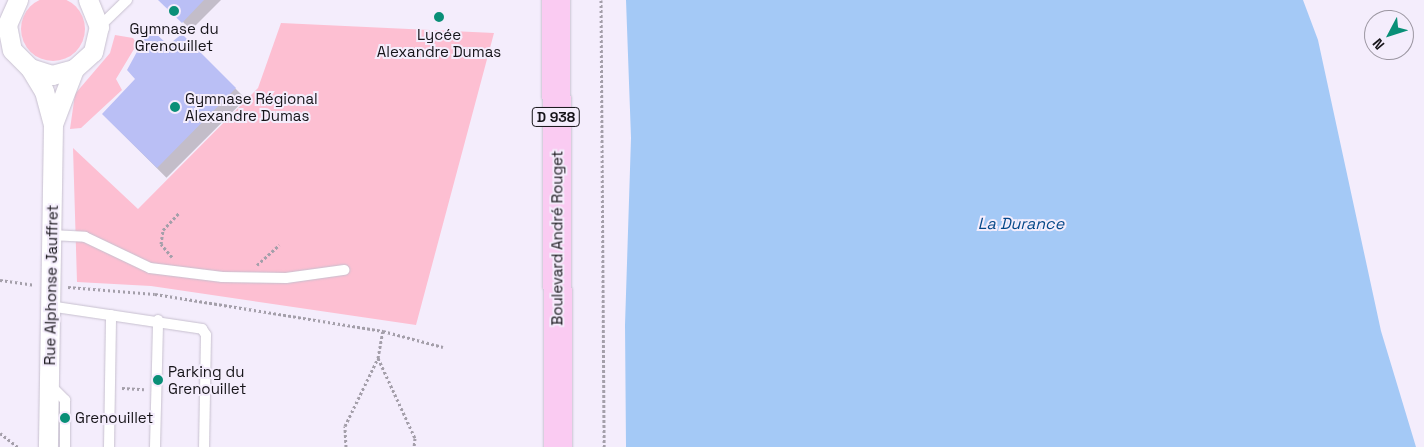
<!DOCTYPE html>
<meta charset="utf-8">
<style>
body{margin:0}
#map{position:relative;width:1424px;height:447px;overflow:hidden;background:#f4edfc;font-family:"Space Grotesk",sans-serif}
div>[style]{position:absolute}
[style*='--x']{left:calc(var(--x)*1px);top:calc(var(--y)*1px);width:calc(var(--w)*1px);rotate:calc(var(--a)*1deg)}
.green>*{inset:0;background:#fdbfd2}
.round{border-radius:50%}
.water>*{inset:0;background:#a4c9f6}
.shadow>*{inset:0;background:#0003;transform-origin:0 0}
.building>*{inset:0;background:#babff5}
.path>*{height:3px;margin-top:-1.5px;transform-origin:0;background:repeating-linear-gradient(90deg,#a49faa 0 2.5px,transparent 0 5px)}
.roads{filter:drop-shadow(0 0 1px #c7c0cf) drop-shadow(0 0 1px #c7c0cf)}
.service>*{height:10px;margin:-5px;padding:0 5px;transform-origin:5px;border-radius:5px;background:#fff}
.minor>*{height:19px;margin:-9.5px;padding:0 9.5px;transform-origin:9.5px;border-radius:9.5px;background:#fff}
.primary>*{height:28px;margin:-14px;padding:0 14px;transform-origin:14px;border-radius:14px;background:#facbf2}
.dots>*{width:14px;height:14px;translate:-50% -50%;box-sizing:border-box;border:2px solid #f4edfc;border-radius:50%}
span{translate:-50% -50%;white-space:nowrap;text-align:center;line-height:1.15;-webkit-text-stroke:4px #f4edfc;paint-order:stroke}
.shield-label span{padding:1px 4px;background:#f4edfc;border:1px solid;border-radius:4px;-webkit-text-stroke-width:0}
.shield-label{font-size:14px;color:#161419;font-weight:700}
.poi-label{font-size:15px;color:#161419}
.left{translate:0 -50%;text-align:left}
.street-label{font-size:15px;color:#161419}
.water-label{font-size:16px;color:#054889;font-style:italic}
.north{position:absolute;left:1364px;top:10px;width:50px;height:50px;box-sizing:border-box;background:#f4edfc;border:1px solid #9b96a1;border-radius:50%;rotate:230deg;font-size:14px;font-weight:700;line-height:20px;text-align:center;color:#161419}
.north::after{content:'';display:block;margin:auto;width:18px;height:22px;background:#098f77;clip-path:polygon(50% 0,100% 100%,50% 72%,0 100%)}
</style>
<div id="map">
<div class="green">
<div class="round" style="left:21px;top:-3px;width:64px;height:64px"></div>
<div style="clip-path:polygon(281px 23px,494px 33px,416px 325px,151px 286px,77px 282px,73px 148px,138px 209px,258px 88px)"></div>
<div style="clip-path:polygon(115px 35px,133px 38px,137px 44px,116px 79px,122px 90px,81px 128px,70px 129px,75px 94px,110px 53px)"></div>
</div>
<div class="water">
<div style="clip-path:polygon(626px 0,1303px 0,1318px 40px,1381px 331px,1416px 447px,626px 447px,625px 325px,631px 138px)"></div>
</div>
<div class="shadow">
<div style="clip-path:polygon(167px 0,221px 0,191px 30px,166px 5px)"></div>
<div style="left:182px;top:35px;width:90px;height:112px;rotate:45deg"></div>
</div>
<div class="building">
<div style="clip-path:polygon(158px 0,204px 0,182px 23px)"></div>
<div style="clip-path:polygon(150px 28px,168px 45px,182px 34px,236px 88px,157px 168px,102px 114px,135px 79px,127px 70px)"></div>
</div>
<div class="path">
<div style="--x:601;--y:0;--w:447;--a:89.6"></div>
<div style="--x:172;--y:257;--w:17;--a:-130"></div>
<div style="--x:161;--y:244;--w:14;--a:-82"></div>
<div style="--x:163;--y:230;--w:23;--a:-47"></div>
<div style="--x:257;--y:265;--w:30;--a:-42"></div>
<div style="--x:0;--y:280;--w:34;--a:8"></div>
<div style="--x:68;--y:287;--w:87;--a:4.6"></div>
<div style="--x:155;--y:294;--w:231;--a:9.2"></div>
<div style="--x:383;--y:331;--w:62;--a:14.9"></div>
<div style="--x:378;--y:358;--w:88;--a:65.2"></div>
<div style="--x:415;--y:438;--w:9;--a:96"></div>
<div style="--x:122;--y:388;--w:22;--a:3"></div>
<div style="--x:167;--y:390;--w:27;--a:2"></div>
<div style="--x:0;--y:433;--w:23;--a:38"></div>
<div style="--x:346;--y:447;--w:21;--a:-93"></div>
<div style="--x:345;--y:426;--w:76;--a:-64.1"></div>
<div style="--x:378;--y:358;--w:27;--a:-80"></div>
</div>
<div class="roads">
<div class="service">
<div style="--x:99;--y:27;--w:39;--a:-44"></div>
<div style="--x:51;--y:235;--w:34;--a:3"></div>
<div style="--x:85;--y:237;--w:72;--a:25.5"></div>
<div style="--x:150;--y:268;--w:73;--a:7.1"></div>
<div style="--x:222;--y:277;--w:64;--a:0.9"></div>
<div style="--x:286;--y:278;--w:59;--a:-7.9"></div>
<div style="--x:49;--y:306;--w:155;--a:8.5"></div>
<div style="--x:202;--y:329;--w:7;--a:56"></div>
<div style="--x:206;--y:335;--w:112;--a:91"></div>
<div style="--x:49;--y:384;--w:23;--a:45"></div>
<div style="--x:65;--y:400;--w:47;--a:90"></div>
<div style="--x:109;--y:447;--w:132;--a:-89.1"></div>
<div style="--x:155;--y:447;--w:127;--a:-88.6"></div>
</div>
<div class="minor">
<div style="--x:18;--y:0;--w:27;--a:114"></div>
<div style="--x:7;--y:25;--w:25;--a:79"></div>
<div style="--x:12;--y:50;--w:25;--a:45"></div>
<div style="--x:30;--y:68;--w:23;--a:18"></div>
<div style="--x:52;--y:75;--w:23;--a:-15"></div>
<div style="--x:74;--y:69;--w:25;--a:-42"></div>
<div style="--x:93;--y:52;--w:26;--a:-77"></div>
<div style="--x:99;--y:27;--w:29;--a:-112"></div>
<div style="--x:30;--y:68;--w:27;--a:59"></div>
<div style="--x:44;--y:91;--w:34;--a:75"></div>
<div style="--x:53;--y:124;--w:323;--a:90.9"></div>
<div style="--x:53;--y:124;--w:59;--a:-69.1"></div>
</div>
<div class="primary">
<div style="--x:556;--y:0;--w:447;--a:89.7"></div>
</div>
</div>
<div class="dots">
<div style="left:174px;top:11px;background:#098f77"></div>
<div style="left:439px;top:17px;background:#098f77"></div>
<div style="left:175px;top:107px;background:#098f77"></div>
<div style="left:158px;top:380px;background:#098f77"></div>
<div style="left:65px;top:418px;background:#098f77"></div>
</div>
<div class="shield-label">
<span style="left:556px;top:117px">D 938</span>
</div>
<div class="poi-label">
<span style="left:174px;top:37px">Gymnase du<br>Grenouillet</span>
<span style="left:439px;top:43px">Lycée<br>Alexandre Dumas</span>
<span class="left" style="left:185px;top:107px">Gymnase Régional<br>Alexandre Dumas</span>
<span class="left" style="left:168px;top:380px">Parking du<br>Grenouillet</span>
<span class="left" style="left:75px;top:418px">Grenouillet</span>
</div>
<div class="street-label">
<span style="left:557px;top:238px;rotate:-90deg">Boulevard André Rouget</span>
<span style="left:51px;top:285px;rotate:-89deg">Rue Alphonse Jauffret</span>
</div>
<div class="water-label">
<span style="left:1021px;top:224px">La Durance</span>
</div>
<div class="north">N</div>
</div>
